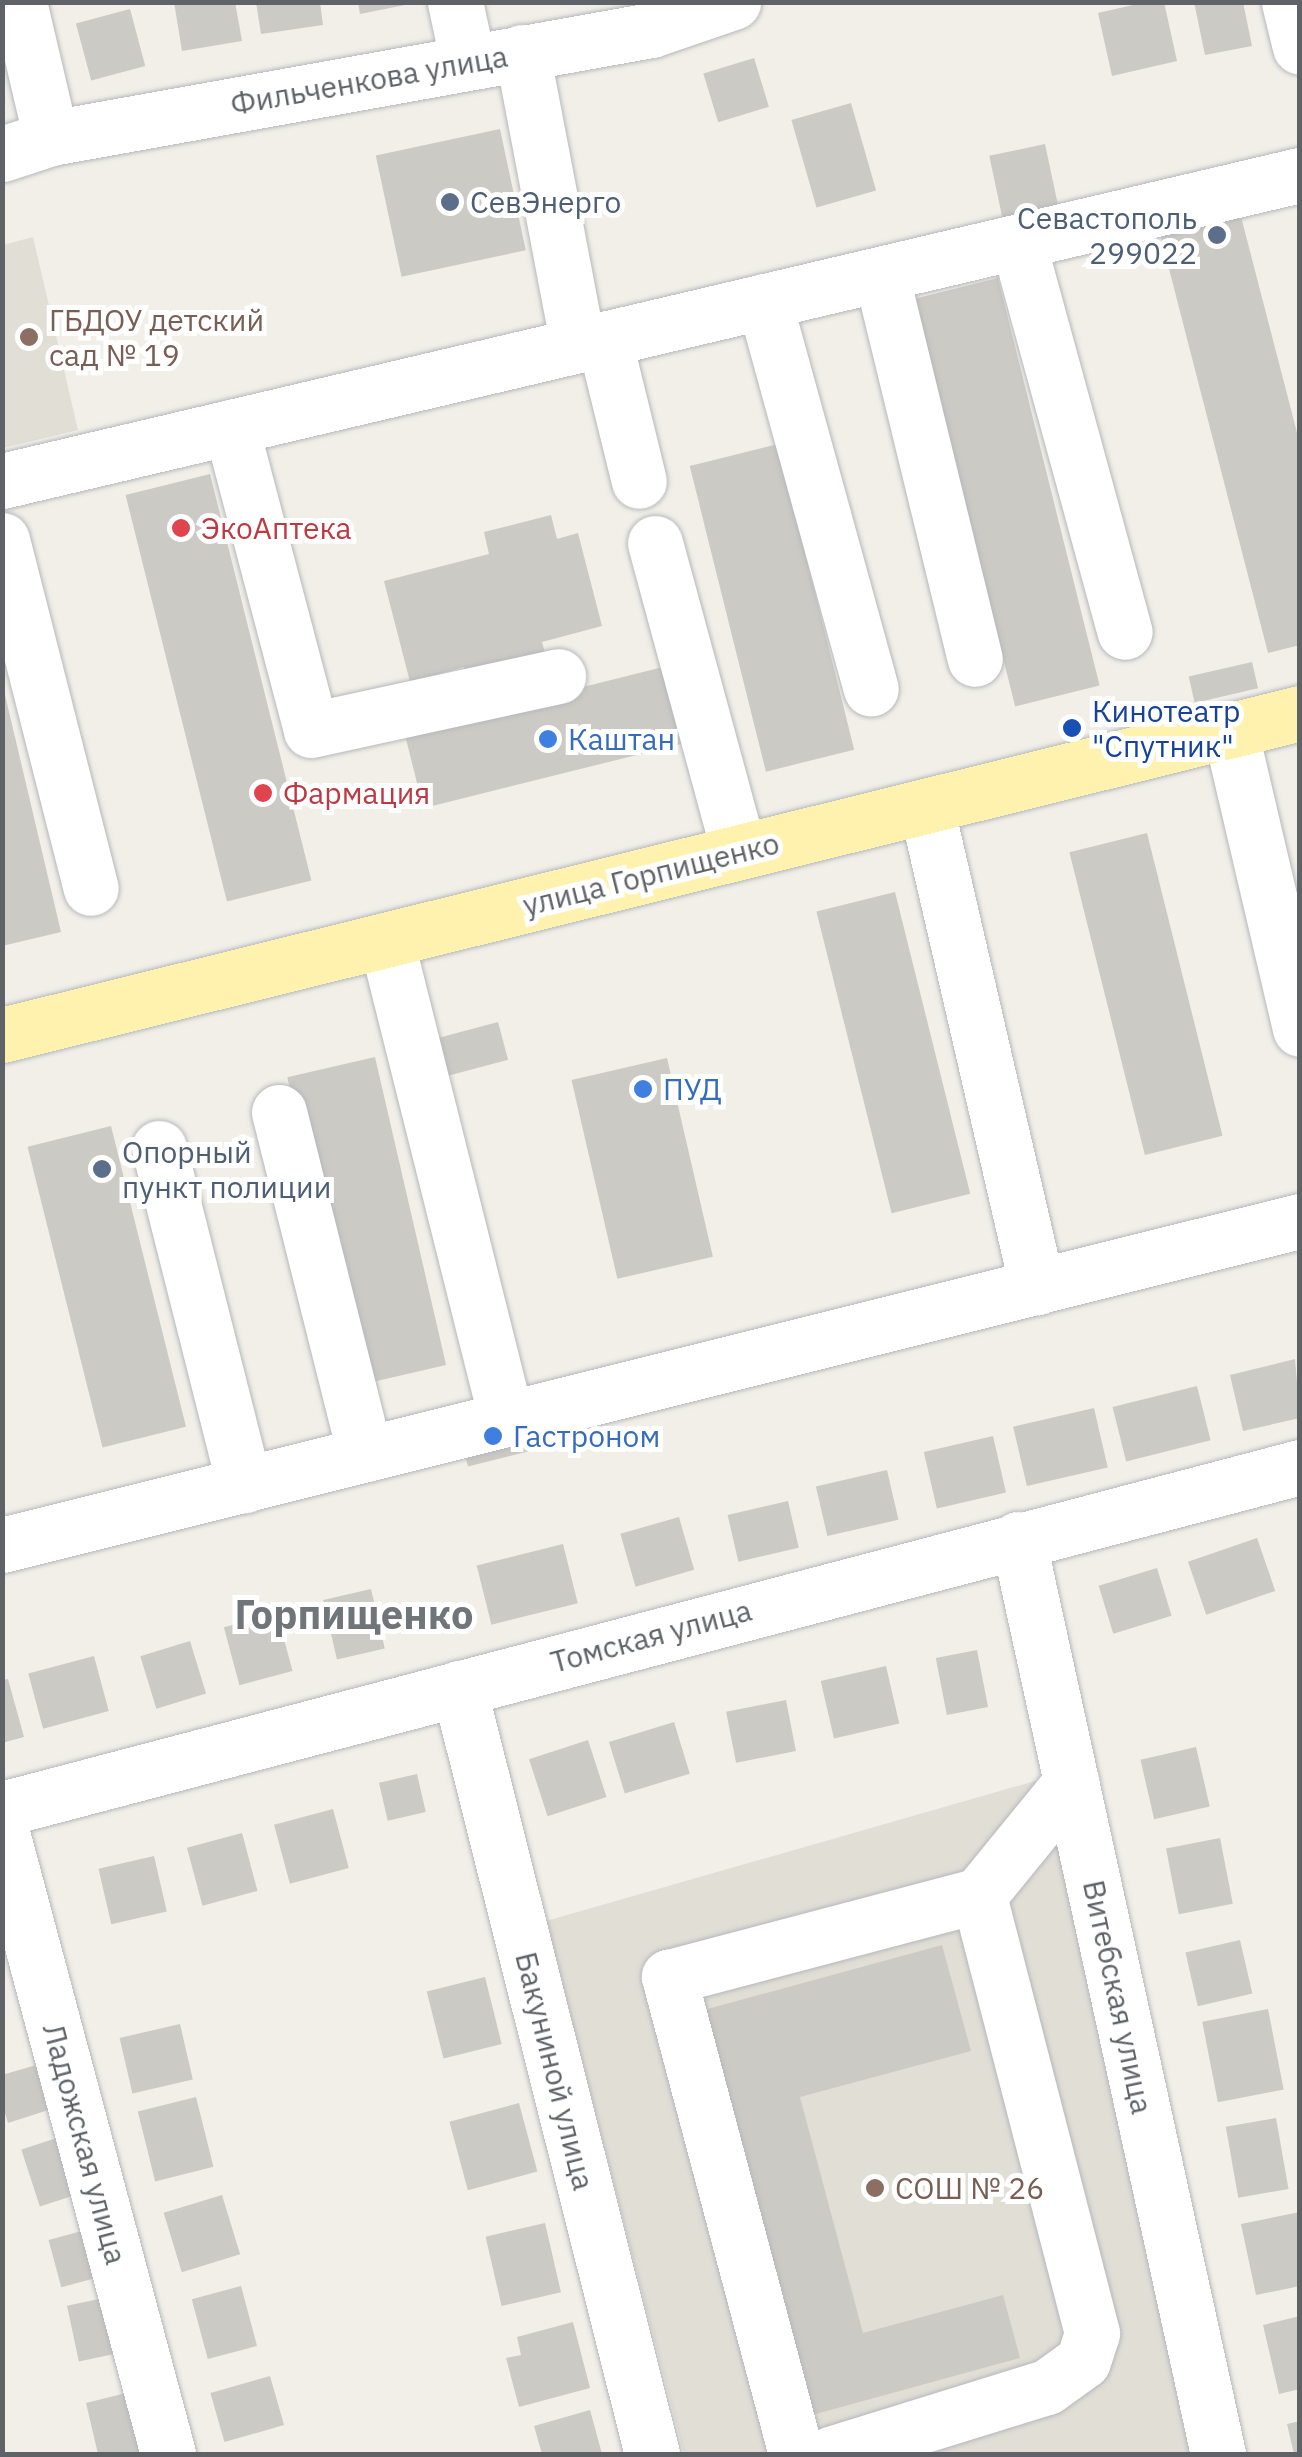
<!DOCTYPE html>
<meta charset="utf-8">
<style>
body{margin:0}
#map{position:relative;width:1302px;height:2457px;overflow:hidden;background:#f1efe8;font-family:"IBM Plex Sans",sans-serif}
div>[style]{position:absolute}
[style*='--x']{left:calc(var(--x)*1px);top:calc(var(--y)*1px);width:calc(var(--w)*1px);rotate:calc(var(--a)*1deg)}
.education>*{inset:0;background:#e1ded6}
.building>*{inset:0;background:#cccac5;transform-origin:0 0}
.roads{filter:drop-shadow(0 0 2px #b5b8bc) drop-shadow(0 0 2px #b5b8bc)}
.minor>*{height:55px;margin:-27.5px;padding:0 27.5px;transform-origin:27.5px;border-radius:27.5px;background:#fff}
.major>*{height:55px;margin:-27.5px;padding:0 27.5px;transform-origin:27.5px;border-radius:27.5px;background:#fff2af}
.dots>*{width:28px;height:28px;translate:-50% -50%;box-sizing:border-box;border:5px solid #fff;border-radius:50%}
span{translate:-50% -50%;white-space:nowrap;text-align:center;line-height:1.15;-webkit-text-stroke:10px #fff;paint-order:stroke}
.street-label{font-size:30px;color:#5f6368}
.service-label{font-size:30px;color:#4e5e75}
.left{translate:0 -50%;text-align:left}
.right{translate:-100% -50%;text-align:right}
.education-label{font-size:30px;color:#785e54}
.health-label{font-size:30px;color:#be3a42}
.transit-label{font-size:30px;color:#164399}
.shop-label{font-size:30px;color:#366cbe}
.district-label{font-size:40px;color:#70757a;font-weight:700}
.frame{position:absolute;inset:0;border:5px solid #5f6368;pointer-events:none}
</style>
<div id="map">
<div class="education">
<div style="clip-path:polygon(33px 237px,78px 430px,3px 448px,3px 245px)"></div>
<div style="clip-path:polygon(1049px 1777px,1191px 2454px,684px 2454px,546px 1921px)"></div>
</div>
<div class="building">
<div style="clip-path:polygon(174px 2px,235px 2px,242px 41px,182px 51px)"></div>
<div style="clip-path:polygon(256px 2px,320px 2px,323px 25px,261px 34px)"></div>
<div style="clip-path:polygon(358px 2px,409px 2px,410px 4px,360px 14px)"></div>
<div style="clip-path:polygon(1146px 2px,1164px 2px,1177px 61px,1112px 76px,1098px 13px)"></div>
<div style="clip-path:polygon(1194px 2px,1243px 2px,1252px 46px,1205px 55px)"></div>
<div style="left:130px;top:9px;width:59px;height:56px;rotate:75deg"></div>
<div style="left:754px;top:58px;width:51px;height:53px;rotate:73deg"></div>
<div style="left:851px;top:103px;width:91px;height:62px;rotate:74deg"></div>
<div style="left:500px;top:129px;width:124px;height:127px;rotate:78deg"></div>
<div style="left:1045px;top:144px;width:67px;height:57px;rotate:78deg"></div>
<div style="clip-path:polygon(1239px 209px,1300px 444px,1300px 645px,1268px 653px,1159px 230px)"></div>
<div style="left:998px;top:278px;width:420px;height:87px;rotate:76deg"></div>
<div style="left:778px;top:444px;width:315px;height:91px;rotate:76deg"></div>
<div style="left:210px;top:474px;width:419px;height:87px;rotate:76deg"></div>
<div style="clip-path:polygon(551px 515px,557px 539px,578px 533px,602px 626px,542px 642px,548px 663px,468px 684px,464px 667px,410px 682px,384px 581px,489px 554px,484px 532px)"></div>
<div style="left:1252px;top:662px;width:27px;height:65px;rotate:77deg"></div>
<div style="left:671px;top:665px;width:79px;height:275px;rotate:76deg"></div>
<div style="clip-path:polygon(2px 682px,61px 932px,2px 946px)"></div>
<div style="left:1147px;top:833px;width:312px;height:80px;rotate:76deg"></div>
<div style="left:895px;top:892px;width:311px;height:81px;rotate:76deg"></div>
<div style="left:498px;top:1022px;width:39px;height:64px;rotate:75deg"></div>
<div style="left:375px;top:1057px;width:316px;height:90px;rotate:77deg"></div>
<div style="left:667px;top:1058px;width:204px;height:98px;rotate:77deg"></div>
<div style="left:111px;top:1126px;width:310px;height:86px;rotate:76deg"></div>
<div style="clip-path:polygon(1295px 1359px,1300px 1418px,1243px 1431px,1230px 1375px)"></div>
<div style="left:1197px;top:1386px;width:56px;height:87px;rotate:76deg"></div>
<div style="left:1094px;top:1408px;width:61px;height:83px;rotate:77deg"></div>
<div style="left:558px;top:1410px;width:33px;height:101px;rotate:76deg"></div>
<div style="left:993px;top:1436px;width:58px;height:71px;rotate:77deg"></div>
<div style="left:887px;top:1470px;width:51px;height:73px;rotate:77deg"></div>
<div style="left:788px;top:1501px;width:48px;height:62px;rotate:77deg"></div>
<div style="left:679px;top:1517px;width:55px;height:61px;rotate:74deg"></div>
<div style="left:1257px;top:1538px;width:56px;height:73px;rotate:71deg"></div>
<div style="left:563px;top:1544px;width:61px;height:89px;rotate:76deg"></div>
<div style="left:1157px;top:1568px;width:50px;height:61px;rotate:73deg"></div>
<div style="left:371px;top:1589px;width:61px;height:49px;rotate:77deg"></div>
<div style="left:277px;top:1613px;width:60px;height:55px;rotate:75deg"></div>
<div style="left:190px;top:1641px;width:55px;height:52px;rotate:73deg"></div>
<div style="left:977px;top:1650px;width:58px;height:42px;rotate:79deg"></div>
<div style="left:94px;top:1656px;width:57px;height:68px;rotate:75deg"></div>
<div style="left:886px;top:1666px;width:59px;height:67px;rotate:77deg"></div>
<div style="clip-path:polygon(8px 1679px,24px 1737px,2px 1743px,2px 1680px)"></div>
<div style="left:786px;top:1700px;width:52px;height:61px;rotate:79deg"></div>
<div style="left:674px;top:1722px;width:54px;height:68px;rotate:73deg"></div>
<div style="left:588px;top:1740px;width:60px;height:62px;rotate:72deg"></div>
<div style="left:1196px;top:1747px;width:61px;height:57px;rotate:77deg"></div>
<div style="left:417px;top:1774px;width:39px;height:39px;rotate:77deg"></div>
<div style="left:333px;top:1809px;width:61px;height:61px;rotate:75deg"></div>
<div style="left:242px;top:1833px;width:60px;height:57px;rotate:75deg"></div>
<div style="left:1220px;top:1838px;width:67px;height:55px;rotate:79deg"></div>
<div style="left:154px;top:1856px;width:57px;height:57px;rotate:77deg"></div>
<div style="left:1240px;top:1940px;width:55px;height:56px;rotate:77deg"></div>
<div style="clip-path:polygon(942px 1945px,971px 2051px,800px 2097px,863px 2333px,1003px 2295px,1020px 2358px,812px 2415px,704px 2010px)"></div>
<div style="left:485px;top:1977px;width:69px;height:60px;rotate:76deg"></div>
<div style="left:1268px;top:2009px;width:82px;height:67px;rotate:79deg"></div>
<div style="left:180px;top:2024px;width:57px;height:62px;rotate:77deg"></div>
<div style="clip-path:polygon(50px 2061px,64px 2105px,8px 2123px,2px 2104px,2px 2075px)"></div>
<div style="left:196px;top:2097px;width:72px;height:60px;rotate:76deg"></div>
<div style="left:519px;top:2103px;width:71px;height:72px;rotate:75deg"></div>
<div style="left:1276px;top:2118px;width:72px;height:51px;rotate:80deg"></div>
<div style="left:66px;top:2135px;width:60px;height:47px;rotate:72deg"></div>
<div style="left:222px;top:2195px;width:62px;height:61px;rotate:73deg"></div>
<div style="clip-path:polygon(1300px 2212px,1300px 2286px,1256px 2295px,1241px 2224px)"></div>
<div style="left:545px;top:2223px;width:71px;height:61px;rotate:77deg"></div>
<div style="left:93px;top:2228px;width:49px;height:46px;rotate:75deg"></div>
<div style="left:241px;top:2286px;width:62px;height:51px;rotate:75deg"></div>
<div style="left:113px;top:2296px;width:57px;height:47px;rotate:78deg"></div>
<div style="clip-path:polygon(1300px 2316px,1300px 2389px,1279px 2394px,1263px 2325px)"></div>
<div style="clip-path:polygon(573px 2322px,590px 2388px,519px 2407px,506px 2358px,521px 2355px,517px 2337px)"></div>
<div style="left:270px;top:2376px;width:51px;height:62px;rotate:74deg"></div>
<div style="clip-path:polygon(138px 2390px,147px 2454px,98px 2454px,86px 2403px)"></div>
<div style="clip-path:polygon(590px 2410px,602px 2454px,542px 2454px,534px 2426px)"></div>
<div style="clip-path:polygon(1300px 2421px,1300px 2454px,1294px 2454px,1287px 2424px)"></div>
</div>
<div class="roads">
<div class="minor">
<div style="--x:19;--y:2;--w:140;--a:76.8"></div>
<div style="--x:455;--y:2;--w:61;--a:77.8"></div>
<div style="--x:1289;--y:2;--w:46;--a:76.3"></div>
<div style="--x:522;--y:52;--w:298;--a:79.2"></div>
<div style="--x:2;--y:154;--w:52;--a:-18.1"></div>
<div style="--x:51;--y:138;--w:610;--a:-10.2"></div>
<div style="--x:651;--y:30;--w:87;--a:-18.9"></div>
<div style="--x:1018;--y:242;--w:404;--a:74.7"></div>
<div style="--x:881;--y:274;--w:396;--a:76.3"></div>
<div style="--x:764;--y:301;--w:402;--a:74.6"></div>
<div style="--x:604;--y:339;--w:146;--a:76.2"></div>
<div style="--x:231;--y:427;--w:313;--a:75.2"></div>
<div style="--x:311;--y:730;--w:253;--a:-12.3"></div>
<div style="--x:2;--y:481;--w:1334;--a:-13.27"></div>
<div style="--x:2;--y:540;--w:359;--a:75.7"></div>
<div style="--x:655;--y:543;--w:320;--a:74.8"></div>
<div style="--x:1230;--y:730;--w:307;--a:76.8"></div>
<div style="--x:926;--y:806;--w:494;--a:77"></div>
<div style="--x:386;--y:940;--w:494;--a:75.9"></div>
<div style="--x:279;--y:1112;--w:353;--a:75.9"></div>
<div style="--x:159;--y:1148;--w:348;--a:75.8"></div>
<div style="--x:1018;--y:1539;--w:937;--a:77.67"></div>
<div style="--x:2;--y:1545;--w:1338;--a:-14.02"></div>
<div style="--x:459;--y:1688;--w:790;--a:75.86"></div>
<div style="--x:2;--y:1809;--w:1342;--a:-14.76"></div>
<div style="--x:2;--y:1833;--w:643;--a:75.03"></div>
<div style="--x:796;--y:2454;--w:494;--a:-104.9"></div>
<div style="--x:669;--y:1977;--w:321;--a:-14.8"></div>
<div style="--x:979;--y:1895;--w:146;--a:-50.8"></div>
<div style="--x:830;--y:2454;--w:227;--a:-17.2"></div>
<div style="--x:1047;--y:2387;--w:44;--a:-35.8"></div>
<div style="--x:1083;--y:2361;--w:29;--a:-72"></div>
<div style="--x:1092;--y:2333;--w:452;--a:-104.5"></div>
</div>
<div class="major">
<div style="--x:2;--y:1035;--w:1337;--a:-13.93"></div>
</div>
</div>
<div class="dots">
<div style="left:450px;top:202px;background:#5c6f8a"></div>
<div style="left:1217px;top:235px;background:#5c6f8a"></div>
<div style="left:29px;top:337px;background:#8d6e63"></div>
<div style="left:181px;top:528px;background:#e0444e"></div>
<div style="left:1072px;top:728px;background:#1a4fb4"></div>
<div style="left:548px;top:739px;background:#3f7fe0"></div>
<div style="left:263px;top:793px;background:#e0444e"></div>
<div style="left:643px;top:1089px;background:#3f7fe0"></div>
<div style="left:102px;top:1169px;background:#5c6f8a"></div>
<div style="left:493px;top:1436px;background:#3f7fe0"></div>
<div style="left:875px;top:2188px;background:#8d6e63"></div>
</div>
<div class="street-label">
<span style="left:369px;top:80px;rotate:-10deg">Фильченкова улица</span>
<span style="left:651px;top:874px;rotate:-14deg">улица Горпищенко</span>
<span style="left:651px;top:1636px;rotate:-15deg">Томская улица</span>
<span style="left:1118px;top:1997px;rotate:78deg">Витебская улица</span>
<span style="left:555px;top:2071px;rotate:76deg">Бакуниной улица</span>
<span style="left:85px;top:2144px;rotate:75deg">Ладожская улица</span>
</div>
<div class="service-label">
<span class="left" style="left:470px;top:202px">СевЭнерго</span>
<span class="right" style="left:1197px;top:235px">Севастополь<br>299022</span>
<span class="left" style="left:122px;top:1169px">Опорный<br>пункт полиции</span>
</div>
<div class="education-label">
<span class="left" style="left:49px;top:337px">ГБДОУ детский<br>сад № 19</span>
<span class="left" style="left:895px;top:2188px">СОШ № 26</span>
</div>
<div class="health-label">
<span class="left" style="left:201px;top:528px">ЭкоАптека</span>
<span class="left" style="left:283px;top:793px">Фармация</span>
</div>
<div class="transit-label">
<span class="left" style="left:1092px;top:728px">Кинотеатр<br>"Спутник"</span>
</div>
<div class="shop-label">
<span class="left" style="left:568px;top:739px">Каштан</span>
<span class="left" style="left:663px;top:1089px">ПУД</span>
<span class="left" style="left:513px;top:1436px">Гастроном</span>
</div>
<div class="district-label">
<span style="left:354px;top:1614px">Горпищенко</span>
</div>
<div class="frame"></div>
</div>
